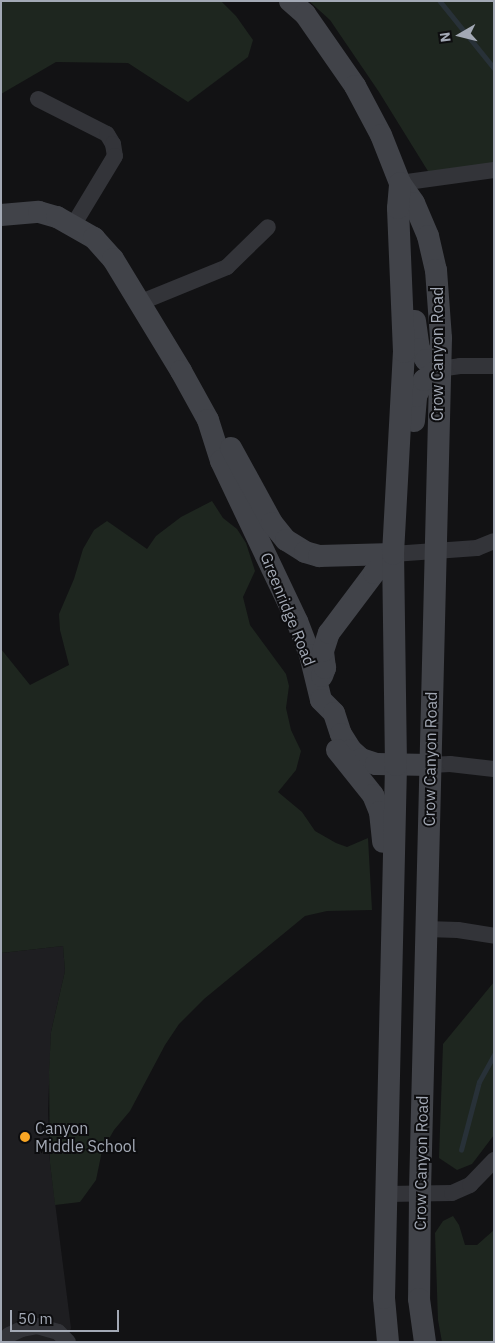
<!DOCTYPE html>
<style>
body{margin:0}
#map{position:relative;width:495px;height:1343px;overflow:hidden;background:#121214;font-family:"IBM Plex Sans",sans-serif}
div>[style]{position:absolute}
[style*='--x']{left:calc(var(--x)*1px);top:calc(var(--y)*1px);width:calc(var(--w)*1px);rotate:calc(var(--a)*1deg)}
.built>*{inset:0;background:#1e1e21}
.green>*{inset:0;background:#1e261f}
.stream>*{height:4.5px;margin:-2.25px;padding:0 2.25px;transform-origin:2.25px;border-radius:2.25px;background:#283138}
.street>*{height:16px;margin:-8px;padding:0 8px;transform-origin:8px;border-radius:8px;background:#333439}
.secondary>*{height:22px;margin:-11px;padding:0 11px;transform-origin:11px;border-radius:11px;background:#414349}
.dots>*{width:14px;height:14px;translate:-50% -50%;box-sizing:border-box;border:2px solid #0d0d0f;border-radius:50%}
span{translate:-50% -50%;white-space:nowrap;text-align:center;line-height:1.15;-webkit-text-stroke:4px #0d0d0f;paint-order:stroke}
.street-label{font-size:16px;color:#a3a9b5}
.poi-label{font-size:16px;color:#a3a9b5}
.left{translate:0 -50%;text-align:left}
.frame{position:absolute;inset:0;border:2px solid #a3a9b5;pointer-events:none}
.north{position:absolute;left:435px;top:10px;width:50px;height:50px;-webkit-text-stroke:4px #0d0d0f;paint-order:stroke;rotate:262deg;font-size:14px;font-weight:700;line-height:20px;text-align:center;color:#a3a9b5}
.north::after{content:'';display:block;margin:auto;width:18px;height:22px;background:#a3a9b5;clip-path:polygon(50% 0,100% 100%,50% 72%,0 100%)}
.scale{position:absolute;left:10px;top:1310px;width:109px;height:22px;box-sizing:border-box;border:2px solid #a3a9b5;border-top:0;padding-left:6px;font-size:15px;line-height:18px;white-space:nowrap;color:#a3a9b5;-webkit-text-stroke:4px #0d0d0f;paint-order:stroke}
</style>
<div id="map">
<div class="built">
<div style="clip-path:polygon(63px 946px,65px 971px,51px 1032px,48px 1111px,50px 1163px,71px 1328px,66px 1342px,1px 1342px,1px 953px)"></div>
</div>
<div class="green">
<div style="clip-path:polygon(1px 1px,221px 1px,236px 16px,253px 40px,248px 57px,188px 102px,128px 63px,56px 62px,1px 94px)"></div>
<div style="clip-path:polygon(309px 1px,494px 1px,494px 163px,431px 176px,379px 92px,330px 20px)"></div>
<div style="clip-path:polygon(212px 501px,223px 518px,237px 529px,246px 543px,255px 571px,243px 597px,250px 625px,286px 674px,289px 686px,286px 708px,291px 730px,301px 751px,296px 770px,278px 792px,302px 812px,315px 831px,336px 843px,347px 847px,368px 838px,372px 910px,327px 911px,305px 916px,204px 999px,179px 1024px,165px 1045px,130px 1111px,114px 1130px,102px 1151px,96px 1180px,80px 1202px,55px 1205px,50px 1163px,49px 1072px,51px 1032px,65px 971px,63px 946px,1px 953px,1px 649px,30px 685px,69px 665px,60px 630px,59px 614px,74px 579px,83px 549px,94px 530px,107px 521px,147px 549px,156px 536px,181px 517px)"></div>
<div style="clip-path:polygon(494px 982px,494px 1135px,472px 1164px,457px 1170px,439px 1158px,443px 1044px)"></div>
<div style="clip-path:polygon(453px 1216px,459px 1225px,465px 1245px,477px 1245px,494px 1230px,494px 1342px,442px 1342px,438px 1320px,435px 1233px,443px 1221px)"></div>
</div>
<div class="stream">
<div style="--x:440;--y:1;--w:86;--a:51.1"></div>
<div style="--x:461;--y:1150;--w:70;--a:-75.2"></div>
<div style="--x:479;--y:1082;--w:31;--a:-61"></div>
</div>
<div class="street">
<div style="--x:38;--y:99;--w:77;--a:26.9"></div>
<div style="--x:107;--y:134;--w:12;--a:59"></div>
<div style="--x:113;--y:144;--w:12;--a:81"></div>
<div style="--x:115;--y:156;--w:79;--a:121.1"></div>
<div style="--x:400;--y:183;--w:95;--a:-7.9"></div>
<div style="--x:139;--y:303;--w:95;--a:-22.2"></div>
<div style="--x:227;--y:267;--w:57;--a:-44.3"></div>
<div style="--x:439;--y:369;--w:21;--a:-8"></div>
<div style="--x:460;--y:366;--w:34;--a:0"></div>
<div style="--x:393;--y:554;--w:84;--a:-4.1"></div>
<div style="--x:477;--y:548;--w:18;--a:-22"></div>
<div style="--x:430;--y:765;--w:20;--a:-3"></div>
<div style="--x:450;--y:764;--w:44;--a:6.5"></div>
<div style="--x:426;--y:929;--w:32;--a:2"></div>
<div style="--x:458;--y:930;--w:36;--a:9"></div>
<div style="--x:386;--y:1194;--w:66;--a:-0.9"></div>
<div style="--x:452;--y:1193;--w:20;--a:-24"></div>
<div style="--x:470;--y:1185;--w:35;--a:-46"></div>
<div style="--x:3;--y:1342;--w:9;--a:-49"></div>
<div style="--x:9;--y:1335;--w:14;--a:-25"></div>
<div style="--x:22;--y:1329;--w:15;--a:-11"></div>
<div style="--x:37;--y:1326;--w:22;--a:16"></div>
<div style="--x:58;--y:1332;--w:14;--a:45"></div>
</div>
<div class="secondary">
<div style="--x:290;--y:1;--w:20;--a:41"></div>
<div style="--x:305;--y:14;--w:88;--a:55.2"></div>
<div style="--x:355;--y:86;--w:55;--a:62"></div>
<div style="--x:381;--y:135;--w:52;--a:68.4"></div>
<div style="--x:400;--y:183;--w:24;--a:55"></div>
<div style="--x:414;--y:203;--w:36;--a:67"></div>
<div style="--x:428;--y:236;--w:35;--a:77"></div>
<div style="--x:436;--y:270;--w:68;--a:85.8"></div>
<div style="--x:441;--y:338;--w:856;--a:91.41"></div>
<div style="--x:420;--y:1194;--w:105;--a:90.5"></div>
<div style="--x:419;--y:1299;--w:43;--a:82.1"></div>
<div style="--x:1;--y:215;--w:38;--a:-5"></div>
<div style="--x:39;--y:212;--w:19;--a:16"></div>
<div style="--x:57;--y:217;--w:43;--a:29.6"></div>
<div style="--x:94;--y:238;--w:28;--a:48"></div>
<div style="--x:113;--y:259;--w:131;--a:58.7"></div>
<div style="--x:181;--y:371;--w:56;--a:61.1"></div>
<div style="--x:208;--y:420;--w:43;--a:72.4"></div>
<div style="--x:221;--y:461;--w:177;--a:64.6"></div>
<div style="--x:297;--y:621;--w:36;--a:69"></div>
<div style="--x:310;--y:655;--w:46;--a:76.3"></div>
<div style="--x:321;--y:700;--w:18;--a:45"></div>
<div style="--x:334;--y:713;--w:22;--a:72"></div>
<div style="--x:341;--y:734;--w:19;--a:58"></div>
<div style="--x:351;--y:750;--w:13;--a:42"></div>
<div style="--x:361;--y:759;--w:16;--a:18"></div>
<div style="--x:376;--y:764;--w:54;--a:1.1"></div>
<div style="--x:415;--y:321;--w:28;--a:82"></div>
<div style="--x:419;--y:349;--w:13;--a:58"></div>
<div style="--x:426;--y:360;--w:16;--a:35"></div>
<div style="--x:414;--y:421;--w:25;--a:-85"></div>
<div style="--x:416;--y:396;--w:18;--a:-63"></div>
<div style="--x:424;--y:380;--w:19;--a:-36"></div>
<div style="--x:231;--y:448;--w:85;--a:61.3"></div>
<div style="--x:272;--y:523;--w:22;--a:51"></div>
<div style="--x:286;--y:540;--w:22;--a:32"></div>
<div style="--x:305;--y:552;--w:15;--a:16"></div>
<div style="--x:319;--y:556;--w:74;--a:-1.5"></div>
<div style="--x:322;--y:676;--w:9;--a:-69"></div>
<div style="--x:325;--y:668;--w:17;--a:-97"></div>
<div style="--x:323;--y:651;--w:19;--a:-72"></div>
<div style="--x:329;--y:633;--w:75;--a:-53.1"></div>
<div style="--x:374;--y:573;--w:27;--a:-45"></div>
<div style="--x:337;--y:750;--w:58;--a:51.3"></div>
<div style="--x:373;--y:795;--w:18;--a:68"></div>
<div style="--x:380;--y:812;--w:30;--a:84"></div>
<div style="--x:388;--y:1342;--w:44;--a:-95.2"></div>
<div style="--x:384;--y:1298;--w:533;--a:-88.71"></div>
<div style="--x:396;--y:765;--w:211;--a:-90.8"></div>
<div style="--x:393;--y:554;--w:202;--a:-86.9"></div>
<div style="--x:404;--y:352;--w:144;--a:-92.4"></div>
<div style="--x:398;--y:208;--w:25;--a:-85"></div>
</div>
<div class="dots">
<div style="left:25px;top:1137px;background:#f9a624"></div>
</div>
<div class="street-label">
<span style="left:437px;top:354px;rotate:-90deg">Crow Canyon Road</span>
<span style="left:288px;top:609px;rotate:68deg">Greenridge Road</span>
<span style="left:430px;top:759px;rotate:-89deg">Crow Canyon Road</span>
<span style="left:421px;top:1163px;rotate:-89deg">Crow Canyon Road</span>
</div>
<div class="poi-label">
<span class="left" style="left:35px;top:1137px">Canyon<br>Middle School</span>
</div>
<div class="frame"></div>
<div class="north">N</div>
<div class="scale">50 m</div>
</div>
